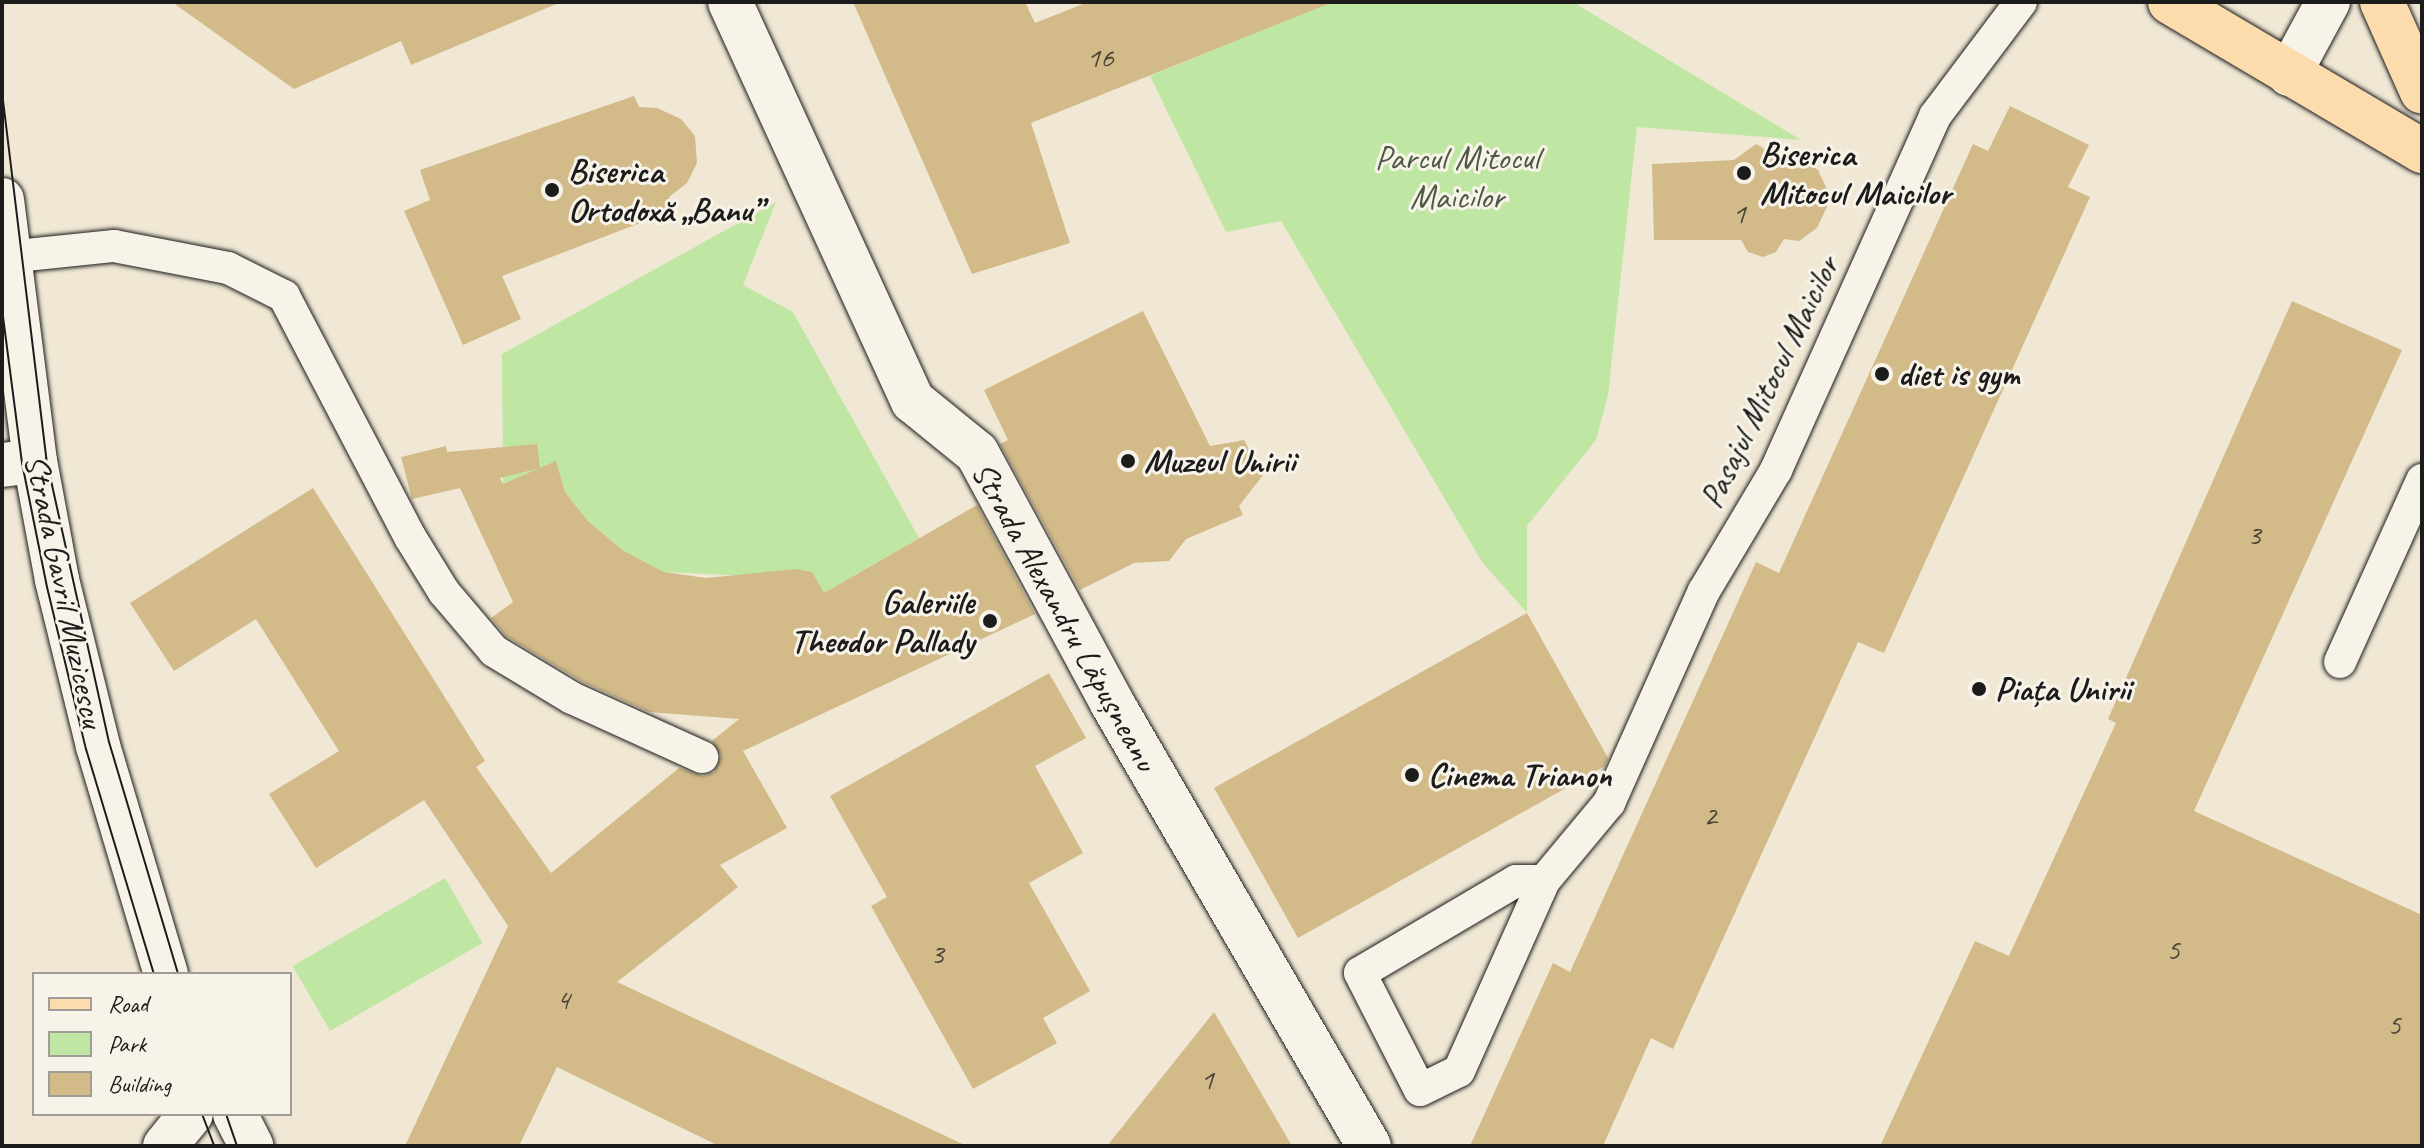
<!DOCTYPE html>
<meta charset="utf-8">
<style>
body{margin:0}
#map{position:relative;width:2424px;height:1148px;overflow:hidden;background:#f0e8d5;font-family:Caveat,sans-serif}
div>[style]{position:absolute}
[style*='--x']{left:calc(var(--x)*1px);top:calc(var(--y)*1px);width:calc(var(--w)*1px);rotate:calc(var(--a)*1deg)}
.green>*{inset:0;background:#bfe7a3;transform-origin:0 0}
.building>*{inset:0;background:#d2ba89}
.roads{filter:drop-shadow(0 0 2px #1c1c1c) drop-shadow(0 0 2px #1c1c1c)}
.lane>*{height:32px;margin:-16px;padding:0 16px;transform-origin:16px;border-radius:16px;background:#f7f3e8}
.street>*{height:44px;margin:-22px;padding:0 22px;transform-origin:22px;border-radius:22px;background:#f7f3e8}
.secondary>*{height:44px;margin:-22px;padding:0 22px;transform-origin:22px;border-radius:22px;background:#f7f3e8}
.primary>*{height:44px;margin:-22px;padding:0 22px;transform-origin:22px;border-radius:22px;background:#fcdcac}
.tram>*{height:2px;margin:-1px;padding:0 1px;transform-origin:1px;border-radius:1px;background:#1c1c1c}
.dots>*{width:22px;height:22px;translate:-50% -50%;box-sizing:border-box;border:4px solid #f7f3e8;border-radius:50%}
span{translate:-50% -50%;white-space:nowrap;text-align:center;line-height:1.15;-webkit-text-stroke:6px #f7f3e8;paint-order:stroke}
.number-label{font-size:30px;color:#4a4437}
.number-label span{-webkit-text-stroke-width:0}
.poi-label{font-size:34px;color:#1c1c1c;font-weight:700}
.left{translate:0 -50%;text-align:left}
.right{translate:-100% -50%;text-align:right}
.park-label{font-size:34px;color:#4d5944}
.street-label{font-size:34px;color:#1c1c1c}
.frame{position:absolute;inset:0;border:4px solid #1c1c1c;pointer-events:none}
.legend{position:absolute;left:32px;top:972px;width:260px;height:144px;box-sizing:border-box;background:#f7f3e8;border:2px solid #9f9d96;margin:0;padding:10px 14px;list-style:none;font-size:24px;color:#1c1c1c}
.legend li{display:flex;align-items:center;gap:16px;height:40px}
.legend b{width:40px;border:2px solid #9f9d96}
</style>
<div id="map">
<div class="green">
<div style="clip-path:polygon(1284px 2px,1573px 2px,1801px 140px,1637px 127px,1608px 395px,1596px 440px,1527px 526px,1527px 613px,1482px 562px,1281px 221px,1226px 232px,1150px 76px,1290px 19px)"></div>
<div style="clip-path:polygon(776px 202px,743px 285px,793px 312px,919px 538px,824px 593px,748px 576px,664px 572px,622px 550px,587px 520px,565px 492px,556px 462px,503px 484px,502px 354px)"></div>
<div style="left:445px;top:878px;width:75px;height:176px;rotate:60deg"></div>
</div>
<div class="building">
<div style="clip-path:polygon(172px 2px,559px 2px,559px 3px,411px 65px,401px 41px,294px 89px)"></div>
<div style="clip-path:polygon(853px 2px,1025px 2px,1035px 23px,1088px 2px,1328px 4px,1031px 123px,1070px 243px,972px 274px)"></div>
<div style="clip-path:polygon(634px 96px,639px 107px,657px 108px,681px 119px,695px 136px,697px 163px,687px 183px,669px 197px,674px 210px,502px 276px,521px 319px,463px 345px,404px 211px,430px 200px,420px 170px)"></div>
<div style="clip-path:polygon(2010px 106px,2089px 145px,2068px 187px,2090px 197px,1884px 653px,1858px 642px,1673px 1049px,1651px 1038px,1603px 1146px,1470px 1146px,1553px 963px,1570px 972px,1756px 562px,1779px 573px,1973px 144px,1988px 151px)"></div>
<div style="clip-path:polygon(1756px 144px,1779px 157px,1801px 157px,1818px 170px,1831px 198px,1817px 228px,1799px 241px,1784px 239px,1776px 252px,1763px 257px,1748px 252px,1741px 240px,1654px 240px,1652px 164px,1734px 160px)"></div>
<div style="clip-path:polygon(2292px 301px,2402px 350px,2194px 811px,2422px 915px,2422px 1146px,1880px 1146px,1975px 941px,2009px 956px,2116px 723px,2108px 719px)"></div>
<div style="clip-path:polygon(1143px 311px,1210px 446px,1244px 440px,1263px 475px,1239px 506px,1243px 515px,1186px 539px,1169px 561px,1134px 563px,1080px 590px,1000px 444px,1008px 440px,984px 390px)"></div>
<div style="clip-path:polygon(537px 444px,540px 468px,500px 478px,503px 484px,556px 461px,565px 492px,587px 520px,622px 550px,664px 572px,706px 578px,795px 569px,812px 572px,824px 593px,977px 505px,1035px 614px,743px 751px,787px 828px,720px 865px,738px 887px,617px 982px,967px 1146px,719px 1146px,557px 1067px,519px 1146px,405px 1146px,508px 926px,424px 800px,316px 868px,269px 794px,339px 751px,256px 619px,174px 671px,130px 603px,313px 488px,485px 761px,476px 767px,551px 873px,679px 768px,703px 776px,714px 772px,721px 756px,712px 741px,739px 719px,649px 712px,581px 681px,506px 636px,491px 618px,513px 602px,460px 488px,412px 499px,401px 457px,446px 446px,447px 452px)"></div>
<div style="clip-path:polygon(1527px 613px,1608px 758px,1605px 766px,1298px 938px,1214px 788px)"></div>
<div style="clip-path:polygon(1049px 673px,1086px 738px,1035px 766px,1083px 853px,1029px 883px,1090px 991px,1043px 1018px,1057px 1043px,973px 1089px,871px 906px,887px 897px,830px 796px)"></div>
<div style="clip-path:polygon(1214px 1012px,1292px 1146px,1107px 1146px)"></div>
</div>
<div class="roads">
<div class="lane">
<div style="--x:7;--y:257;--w:108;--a:-5.9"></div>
<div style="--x:114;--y:246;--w:116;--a:10.9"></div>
<div style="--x:228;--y:268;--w:63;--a:26.6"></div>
<div style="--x:284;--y:296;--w:272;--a:62.4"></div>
<div style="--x:410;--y:537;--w:65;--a:58.3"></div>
<div style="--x:444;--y:592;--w:77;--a:49.7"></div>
<div style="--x:494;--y:651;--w:91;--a:31.1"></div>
<div style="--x:572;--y:698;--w:143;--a:24.4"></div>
<div style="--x:2340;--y:662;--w:200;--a:-65.7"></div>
<div style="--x:1544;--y:881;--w:28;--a:180"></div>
<div style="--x:1516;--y:881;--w:181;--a:149.5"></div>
<div style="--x:1360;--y:973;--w:131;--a:62.9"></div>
<div style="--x:1420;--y:1090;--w:43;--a:-26"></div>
<div style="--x:1459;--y:1071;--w:208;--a:-65.9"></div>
<div style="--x:1544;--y:881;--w:102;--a:-50.2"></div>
<div style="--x:1609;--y:803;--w:232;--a:-65.9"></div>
<div style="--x:1704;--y:591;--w:141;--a:-59.2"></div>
<div style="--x:1776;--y:470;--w:388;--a:-65.8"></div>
<div style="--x:1935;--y:116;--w:143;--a:-53"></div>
</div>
<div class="street">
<div style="--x:730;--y:2;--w:439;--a:65.4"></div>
<div style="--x:913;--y:401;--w:82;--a:39.1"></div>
<div style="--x:977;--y:453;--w:284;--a:61.6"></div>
<div style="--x:1112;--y:703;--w:512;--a:59.88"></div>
<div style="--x:2;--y:465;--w:33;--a:-7"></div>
</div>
<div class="secondary">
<div style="--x:2289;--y:74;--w:82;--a:-61.6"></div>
<div style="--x:2;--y:200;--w:263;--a:82.8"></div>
<div style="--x:35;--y:461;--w:121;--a:79.5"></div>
<div style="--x:57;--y:580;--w:171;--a:76.1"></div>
<div style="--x:98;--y:746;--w:238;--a:73.4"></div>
<div style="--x:235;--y:1114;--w:36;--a:63"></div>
<div style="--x:165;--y:1146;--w:41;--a:-50.9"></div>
</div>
<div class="primary">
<div style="--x:2170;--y:2;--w:293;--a:30.6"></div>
<div style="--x:2382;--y:2;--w:98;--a:66"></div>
</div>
</div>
<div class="tram">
<div style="--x:2;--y:92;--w:369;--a:83.1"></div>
<div style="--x:46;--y:458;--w:291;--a:77.5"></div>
<div style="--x:109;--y:742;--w:242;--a:73.4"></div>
<div style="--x:2;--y:309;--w:155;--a:82.6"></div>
<div style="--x:22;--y:463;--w:126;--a:78.6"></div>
<div style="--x:47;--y:587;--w:167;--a:76.5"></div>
<div style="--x:86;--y:749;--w:235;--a:73.2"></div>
<div style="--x:202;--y:1114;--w:34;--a:69"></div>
<div style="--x:226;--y:1114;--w:34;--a:71"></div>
</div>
<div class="dots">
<div style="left:1744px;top:173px;background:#1c1c1c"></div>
<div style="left:552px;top:190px;background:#1c1c1c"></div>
<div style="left:1882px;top:374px;background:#1c1c1c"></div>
<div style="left:1128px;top:461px;background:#1c1c1c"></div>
<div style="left:990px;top:621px;background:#1c1c1c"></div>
<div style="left:1979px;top:689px;background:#1c1c1c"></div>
<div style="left:1412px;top:775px;background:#1c1c1c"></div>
</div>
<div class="number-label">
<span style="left:1100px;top:57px">16</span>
<span style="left:1739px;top:213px">1</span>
<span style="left:2254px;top:534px">3</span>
<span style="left:1710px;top:815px">2</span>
<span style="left:2173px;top:949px">5</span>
<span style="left:937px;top:953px">3</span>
<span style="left:563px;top:999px">4</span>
<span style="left:2394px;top:1024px">5</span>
<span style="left:1207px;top:1079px">1</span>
</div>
<div class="poi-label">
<span class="left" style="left:1760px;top:173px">Biserica<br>Mitocul Maicilor</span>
<span class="left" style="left:568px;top:190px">Biserica<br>Ortodoxă „Banu”</span>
<span class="left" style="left:1898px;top:374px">diet is gym</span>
<span class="left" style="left:1144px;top:461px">Muzeul Unirii</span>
<span class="right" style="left:974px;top:621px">Galeriile<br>Theodor Pallady</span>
<span class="left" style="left:1995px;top:689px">Piața Unirii</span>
<span class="left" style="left:1428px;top:775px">Cinema Trianon</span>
</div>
<div class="park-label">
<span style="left:1457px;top:177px">Parcul Mitocul<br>Maicilor</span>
</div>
<div class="street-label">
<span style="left:1769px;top:382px;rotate:-64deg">Pasajul Mitocul Maicilor</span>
<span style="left:65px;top:591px;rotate:78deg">Strada Gavril Muzicescu</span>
<span style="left:1065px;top:616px;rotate:61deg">Strada Alexandru Lăpușneanu</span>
</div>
<div class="frame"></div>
<ul class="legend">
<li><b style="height:10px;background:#fcdcac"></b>Road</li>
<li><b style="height:22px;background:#bfe7a3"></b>Park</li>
<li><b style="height:22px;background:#d2ba89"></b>Building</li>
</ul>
</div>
